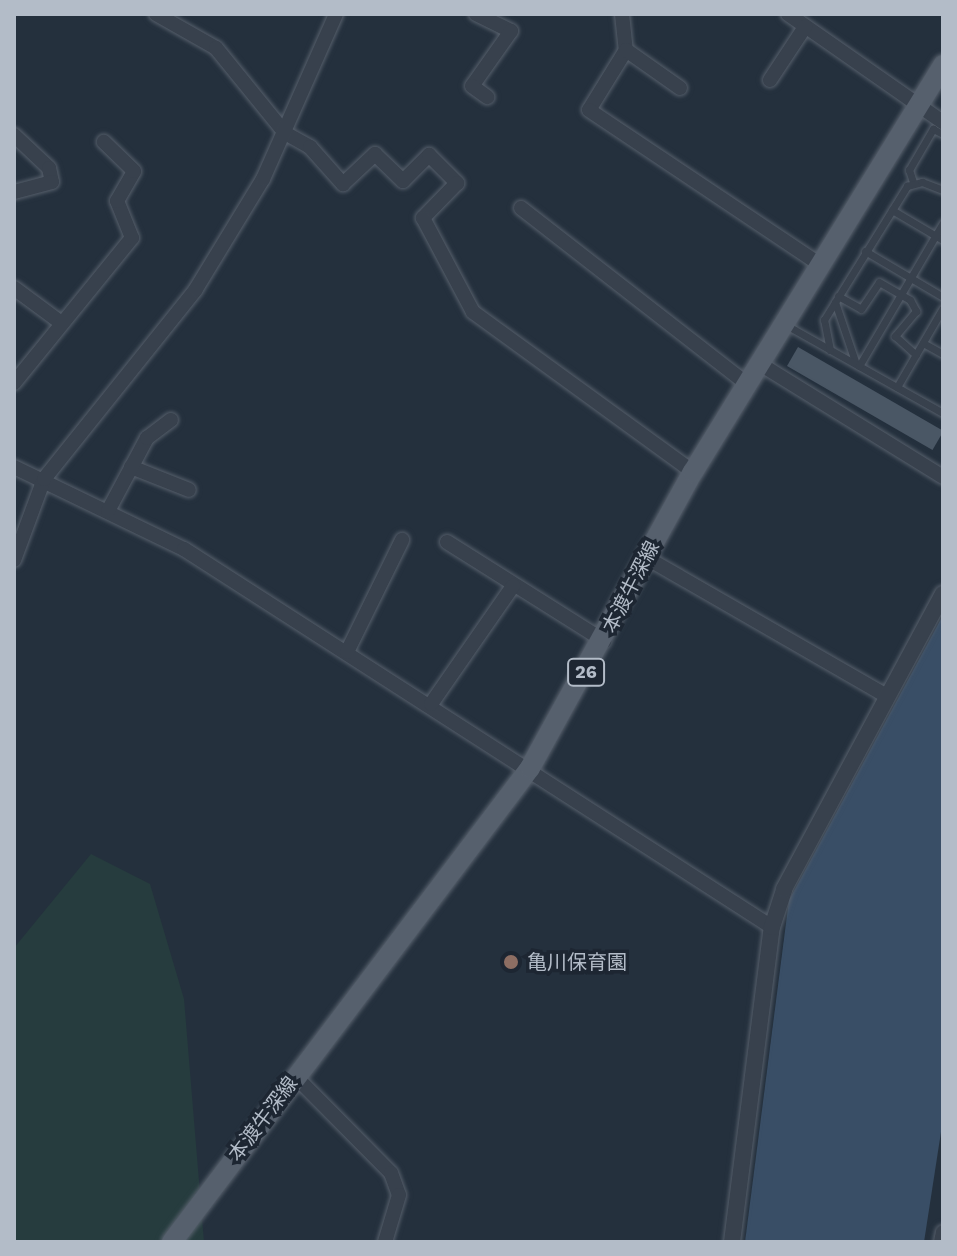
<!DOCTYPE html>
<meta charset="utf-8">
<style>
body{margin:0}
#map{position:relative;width:957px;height:1256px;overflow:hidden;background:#24303d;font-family:"Work Sans","Noto Sans JP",sans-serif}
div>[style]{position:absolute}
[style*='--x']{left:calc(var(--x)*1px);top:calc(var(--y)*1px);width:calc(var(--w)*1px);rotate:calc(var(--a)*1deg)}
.green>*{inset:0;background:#263c3e}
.water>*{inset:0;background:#394e66}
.building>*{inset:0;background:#4a5765;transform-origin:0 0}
.roads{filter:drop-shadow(0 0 2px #565f6b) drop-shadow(0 0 2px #565f6b)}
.service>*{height:7px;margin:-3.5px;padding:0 3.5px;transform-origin:3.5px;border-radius:3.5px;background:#38414d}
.minor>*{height:14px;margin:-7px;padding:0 7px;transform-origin:7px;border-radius:7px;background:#38414d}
.tertiary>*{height:16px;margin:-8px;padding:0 8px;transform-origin:8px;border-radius:8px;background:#38414d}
.primary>*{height:20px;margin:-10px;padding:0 10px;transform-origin:10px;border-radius:10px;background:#56606d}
.dots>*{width:22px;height:22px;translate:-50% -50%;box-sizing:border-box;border:4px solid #1d2632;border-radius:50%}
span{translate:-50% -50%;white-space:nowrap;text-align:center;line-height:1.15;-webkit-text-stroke:7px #1d2632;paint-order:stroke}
.shield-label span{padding:2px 6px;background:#1d2632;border:2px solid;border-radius:6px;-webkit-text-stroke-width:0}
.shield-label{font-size:18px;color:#b3bcc8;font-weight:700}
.street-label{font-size:20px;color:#b3bcc8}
.poi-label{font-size:20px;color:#b3bcc8}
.left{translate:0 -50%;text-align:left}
.frame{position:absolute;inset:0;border:16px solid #b3bcc8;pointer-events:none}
</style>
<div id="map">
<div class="green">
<div style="clip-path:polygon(91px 854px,150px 884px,184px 999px,204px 1242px,14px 1242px,14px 948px)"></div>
</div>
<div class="water">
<div style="clip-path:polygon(943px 615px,943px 1119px,924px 1242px,745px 1242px,789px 900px)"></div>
</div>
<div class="building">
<div style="left:798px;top:347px;width:168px;height:22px;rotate:30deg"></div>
</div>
<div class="roads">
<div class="service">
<div style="--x:913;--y:182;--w:13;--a:-108"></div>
<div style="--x:909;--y:170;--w:48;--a:-59.7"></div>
<div style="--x:933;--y:129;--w:11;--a:27"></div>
<div style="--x:892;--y:210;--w:59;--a:30.5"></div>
<div style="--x:865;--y:251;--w:91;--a:30.5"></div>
<div style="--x:838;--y:296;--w:26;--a:29"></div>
<div style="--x:861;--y:309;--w:32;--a:-56"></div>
<div style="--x:879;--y:282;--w:36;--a:30"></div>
<div style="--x:910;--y:300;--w:13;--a:61"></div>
<div style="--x:916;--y:311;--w:33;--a:130"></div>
<div style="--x:895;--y:336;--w:28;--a:42"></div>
<div style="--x:835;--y:302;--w:65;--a:71.3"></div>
<div style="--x:786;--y:325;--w:180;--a:29.3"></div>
<div style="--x:923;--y:343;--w:23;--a:29"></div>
<div style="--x:830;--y:350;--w:31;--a:-101"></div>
<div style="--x:824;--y:320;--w:158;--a:-58.2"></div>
<div style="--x:907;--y:186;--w:16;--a:-15"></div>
<div style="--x:922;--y:182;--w:22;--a:21"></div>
<div style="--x:859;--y:366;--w:166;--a:-59.6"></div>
<div style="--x:897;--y:387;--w:91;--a:-59.8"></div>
</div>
<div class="minor">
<div style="--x:156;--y:14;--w:69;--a:29.5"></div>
<div style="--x:216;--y:48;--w:109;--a:50.9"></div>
<div style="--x:285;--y:133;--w:29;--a:29"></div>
<div style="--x:310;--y:147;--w:50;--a:48.3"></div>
<div style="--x:343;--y:184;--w:44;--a:-43.2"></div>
<div style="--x:375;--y:154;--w:39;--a:44"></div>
<div style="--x:403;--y:181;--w:37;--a:-45"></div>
<div style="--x:429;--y:155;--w:40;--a:45"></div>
<div style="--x:457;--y:183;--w:49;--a:134.2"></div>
<div style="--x:423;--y:218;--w:106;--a:62"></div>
<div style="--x:473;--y:312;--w:272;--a:36"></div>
<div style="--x:476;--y:14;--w:39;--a:26"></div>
<div style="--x:511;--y:31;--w:67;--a:125.3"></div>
<div style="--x:472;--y:86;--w:19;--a:36"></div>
<div style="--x:622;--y:14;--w:36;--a:84"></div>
<div style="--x:626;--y:50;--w:70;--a:121.7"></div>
<div style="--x:589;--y:110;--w:280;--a:33.8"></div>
<div style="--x:788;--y:14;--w:189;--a:34.9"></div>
<div style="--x:626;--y:50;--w:66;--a:35.1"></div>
<div style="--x:770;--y:80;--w:64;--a:-56.6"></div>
<div style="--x:14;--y:135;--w:48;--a:43.3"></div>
<div style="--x:49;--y:168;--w:14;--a:78"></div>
<div style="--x:52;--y:182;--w:39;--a:165"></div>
<div style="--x:521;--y:208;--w:286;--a:37.9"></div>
<div style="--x:14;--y:288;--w:57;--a:36.5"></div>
<div style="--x:760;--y:364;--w:215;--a:31.7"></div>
<div style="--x:14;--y:383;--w:187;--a:-50.9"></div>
<div style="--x:132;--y:238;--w:40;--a:-112"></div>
<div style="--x:117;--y:201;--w:34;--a:-60"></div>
<div style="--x:134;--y:171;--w:42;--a:-136"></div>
<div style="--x:14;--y:467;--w:189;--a:25.8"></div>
<div style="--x:184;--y:549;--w:699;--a:32.74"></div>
<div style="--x:131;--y:467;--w:62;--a:21.6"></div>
<div style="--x:108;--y:511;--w:83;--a:-61.9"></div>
<div style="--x:147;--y:438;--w:30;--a:-37"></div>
<div style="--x:447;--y:542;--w:186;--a:32.2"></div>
<div style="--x:645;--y:557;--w:280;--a:29.9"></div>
<div style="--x:14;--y:560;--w:86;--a:-69.7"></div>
<div style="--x:44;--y:479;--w:243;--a:-51.3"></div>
<div style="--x:196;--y:289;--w:129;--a:-58.7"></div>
<div style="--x:263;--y:179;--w:180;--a:-66.1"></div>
<div style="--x:347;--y:652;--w:125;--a:-63.8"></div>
<div style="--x:431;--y:704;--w:144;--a:-55.2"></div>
<div style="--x:295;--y:1076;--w:136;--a:45.3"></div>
<div style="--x:391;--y:1173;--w:23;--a:70"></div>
<div style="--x:399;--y:1195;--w:49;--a:106.6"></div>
<div style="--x:941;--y:1242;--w:10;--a:-79"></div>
</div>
<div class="tertiary">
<div style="--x:732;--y:1242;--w:318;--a:-82.8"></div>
<div style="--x:772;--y:927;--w:40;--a:-72"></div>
<div style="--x:784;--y:889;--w:335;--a:-61.7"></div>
</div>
<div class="primary">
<div style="--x:172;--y:1242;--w:594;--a:-52.94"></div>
<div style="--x:530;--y:768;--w:338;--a:-61.2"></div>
<div style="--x:693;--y:472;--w:478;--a:-58.4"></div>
</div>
</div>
<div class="dots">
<div style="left:511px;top:962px;background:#8d6e63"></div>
</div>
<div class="shield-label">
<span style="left:586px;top:672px">26</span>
</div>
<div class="street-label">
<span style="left:631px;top:587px;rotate:-63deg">本渡牛深線</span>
<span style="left:263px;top:1119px;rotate:-53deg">本渡牛深線</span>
</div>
<div class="poi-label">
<span class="left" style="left:527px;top:962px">亀川保育園</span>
</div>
<div class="frame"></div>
</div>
